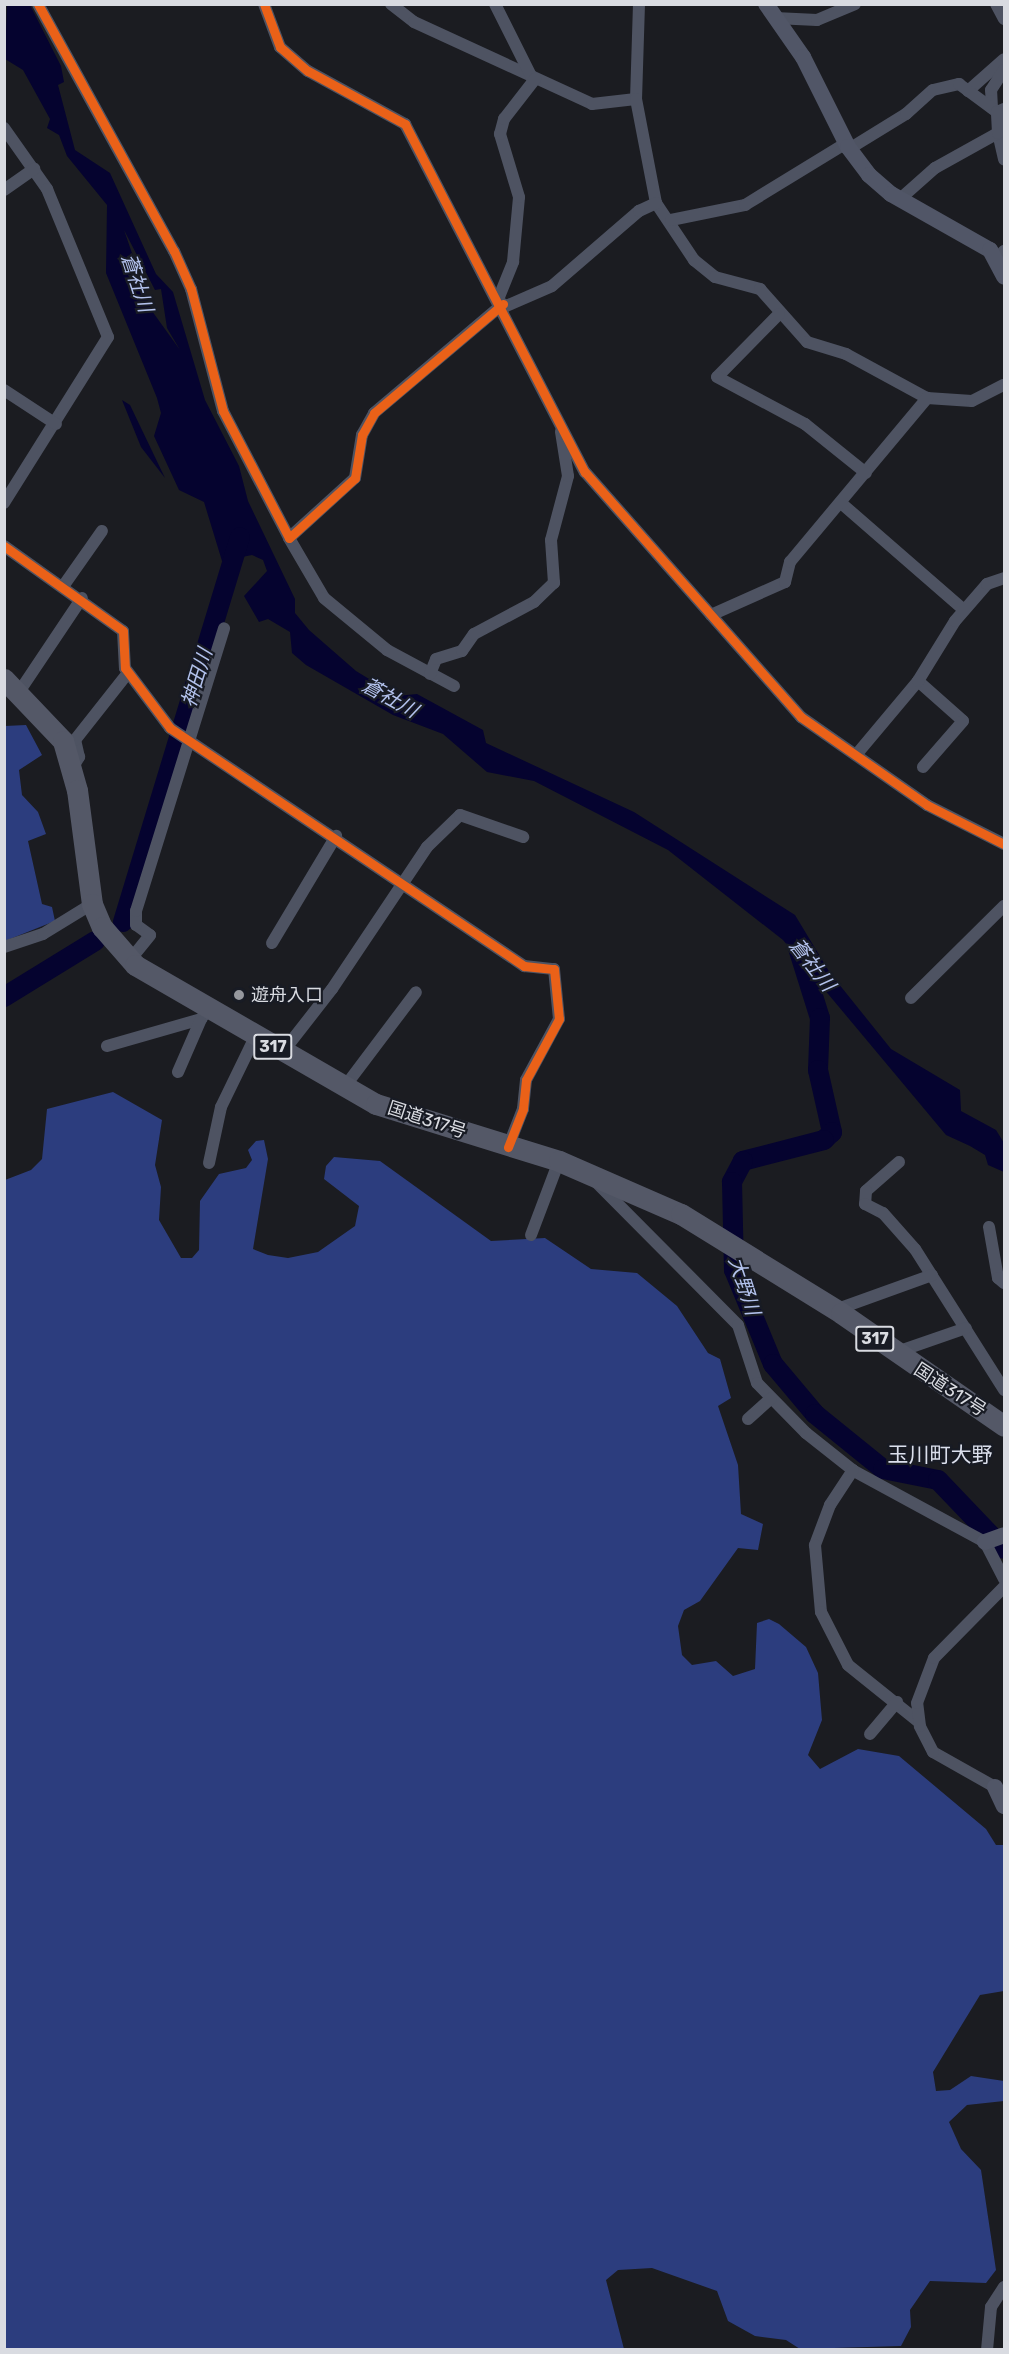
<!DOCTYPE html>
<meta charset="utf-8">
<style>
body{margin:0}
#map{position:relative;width:1009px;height:2354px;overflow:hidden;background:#1b1c21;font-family:Rubik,"Noto Sans JP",sans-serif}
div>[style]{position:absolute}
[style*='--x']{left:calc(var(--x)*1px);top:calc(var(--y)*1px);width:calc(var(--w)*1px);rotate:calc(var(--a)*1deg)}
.forest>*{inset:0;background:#2c3d7e}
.water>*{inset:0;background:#05032f}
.river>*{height:20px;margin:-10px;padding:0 10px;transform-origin:10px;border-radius:10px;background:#05032f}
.street>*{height:12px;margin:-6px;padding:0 6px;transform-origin:6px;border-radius:6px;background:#4e5362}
.secondary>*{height:16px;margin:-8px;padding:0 8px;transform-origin:8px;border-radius:8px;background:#515667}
.highway>*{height:21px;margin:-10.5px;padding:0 10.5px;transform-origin:10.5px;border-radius:10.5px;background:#545867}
.cycleway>*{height:9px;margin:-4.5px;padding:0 4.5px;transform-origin:4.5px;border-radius:4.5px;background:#ea6118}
.dots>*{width:16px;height:16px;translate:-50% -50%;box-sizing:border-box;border:3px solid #181b24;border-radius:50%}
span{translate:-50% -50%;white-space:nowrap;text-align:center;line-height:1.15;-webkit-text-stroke:4.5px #181b24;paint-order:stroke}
.shield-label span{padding:2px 4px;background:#181b24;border:2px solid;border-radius:4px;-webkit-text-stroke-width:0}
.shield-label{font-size:16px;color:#d9dbe1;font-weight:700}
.poi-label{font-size:18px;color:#d9dbe1}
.left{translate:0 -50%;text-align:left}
.street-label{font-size:18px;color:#d9dbe1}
.water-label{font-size:20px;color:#b3c2ed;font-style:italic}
.quarter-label{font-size:21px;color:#dbdfec}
.frame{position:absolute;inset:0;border:6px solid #d9dbe1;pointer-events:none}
</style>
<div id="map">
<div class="forest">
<div style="clip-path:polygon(26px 725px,42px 755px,19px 770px,22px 795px,38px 812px,46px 834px,28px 841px,42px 904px,52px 907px,55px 921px,5px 941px,5px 726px)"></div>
<div style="clip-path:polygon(113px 1092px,162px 1120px,155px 1165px,161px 1187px,159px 1220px,181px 1258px,192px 1258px,199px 1250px,200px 1201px,219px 1174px,246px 1168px,252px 1160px,248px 1150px,256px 1141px,264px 1140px,268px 1159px,253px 1249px,268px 1255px,288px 1258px,318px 1252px,355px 1226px,359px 1206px,324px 1179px,326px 1166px,334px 1157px,380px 1161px,491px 1241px,545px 1238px,591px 1269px,637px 1273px,677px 1306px,708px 1353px,720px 1359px,731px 1398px,718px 1406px,738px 1465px,741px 1514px,763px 1524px,758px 1550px,738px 1548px,700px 1601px,684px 1610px,678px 1626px,682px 1655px,692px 1665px,716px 1661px,733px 1676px,755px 1669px,757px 1623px,769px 1619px,779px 1624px,806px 1647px,818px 1673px,822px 1720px,808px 1755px,820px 1769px,858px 1749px,899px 1756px,986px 1829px,996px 1845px,1004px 1845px,1004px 1991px,980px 1995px,933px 2072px,936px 2091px,950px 2090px,971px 2076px,1004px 2081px,1004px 2101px,967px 2105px,949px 2122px,961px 2149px,981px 2170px,996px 2270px,986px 2283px,930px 2281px,910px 2310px,911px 2327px,901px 2346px,800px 2349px,786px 2340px,755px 2336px,728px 2321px,717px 2291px,652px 2268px,618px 2270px,606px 2280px,624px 2349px,5px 2350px,5px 1180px,31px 1170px,42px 1159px,47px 1109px)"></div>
</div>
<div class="water">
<div style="clip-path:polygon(evenodd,7px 5px,30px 5px,61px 66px,64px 82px,58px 85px,75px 150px,110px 173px,156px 274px,173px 292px,205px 400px,239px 466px,248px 501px,295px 599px,295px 613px,309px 630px,356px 671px,397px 696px,417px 694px,483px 730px,486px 743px,634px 812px,795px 915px,830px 973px,891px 1049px,960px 1090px,961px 1111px,996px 1130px,1004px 1143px,1004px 1172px,988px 1165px,985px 1155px,970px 1146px,946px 1135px,783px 940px,668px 850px,534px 781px,487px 772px,443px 734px,393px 715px,306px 665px,292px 653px,290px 632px,268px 619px,259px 622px,244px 596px,267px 571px,263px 560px,252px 555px,222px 561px,204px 502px,179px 490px,154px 436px,161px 413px,157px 398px,106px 273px,107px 205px,67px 156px,59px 135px,47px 128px,50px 119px,23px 70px,5px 59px,7px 5px,124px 230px,155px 290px,161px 289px,167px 328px,180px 350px,152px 311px,124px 230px)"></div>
<div style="clip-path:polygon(122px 400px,130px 405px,165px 478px,141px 447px)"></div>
</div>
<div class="river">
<div style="--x:123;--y:922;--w:402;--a:-73.1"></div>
<div style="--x:798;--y:948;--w:73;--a:72.6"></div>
<div style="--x:820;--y:1018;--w:52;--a:92.2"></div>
<div style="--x:818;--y:1070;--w:64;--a:77.3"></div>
<div style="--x:832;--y:1132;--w:11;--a:135"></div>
<div style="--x:824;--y:1140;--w:84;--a:165.5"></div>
<div style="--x:743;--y:1161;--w:24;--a:118"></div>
<div style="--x:732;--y:1182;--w:88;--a:88.7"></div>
<div style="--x:734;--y:1270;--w:102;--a:67.5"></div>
<div style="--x:773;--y:1364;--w:65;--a:50"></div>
<div style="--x:815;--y:1414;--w:87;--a:39"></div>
<div style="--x:883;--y:1469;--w:56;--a:11.3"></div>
<div style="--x:938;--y:1480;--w:95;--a:46.3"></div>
<div style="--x:4;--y:997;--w:107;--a:-31.6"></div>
</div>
<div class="street">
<div style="--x:38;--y:4;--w:282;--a:61.2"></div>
<div style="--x:174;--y:251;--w:42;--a:65.9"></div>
<div style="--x:191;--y:289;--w:126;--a:75.3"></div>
<div style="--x:223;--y:411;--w:143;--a:62.5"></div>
<div style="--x:289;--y:538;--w:89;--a:-42.3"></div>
<div style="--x:355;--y:478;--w:44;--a:-80.8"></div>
<div style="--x:362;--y:435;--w:25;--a:-61"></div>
<div style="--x:374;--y:413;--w:169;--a:-40.2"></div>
<div style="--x:264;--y:4;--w:46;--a:69.6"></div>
<div style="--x:280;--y:47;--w:37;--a:41"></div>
<div style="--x:308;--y:71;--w:111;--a:28.7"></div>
<div style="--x:405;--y:124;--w:392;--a:62.7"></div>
<div style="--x:585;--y:472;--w:327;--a:48.6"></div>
<div style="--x:801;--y:717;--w:154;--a:34.9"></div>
<div style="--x:927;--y:805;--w:86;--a:26.9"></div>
<div style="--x:391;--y:4;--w:29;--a:38"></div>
<div style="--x:414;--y:22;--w:196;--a:24.7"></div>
<div style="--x:592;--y:104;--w:44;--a:-6.5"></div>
<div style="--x:495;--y:4;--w:83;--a:63.4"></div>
<div style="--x:639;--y:4;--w:95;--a:91.8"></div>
<div style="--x:636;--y:99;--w:106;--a:79.1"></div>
<div style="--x:656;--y:203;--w:69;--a:56.3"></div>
<div style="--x:694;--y:260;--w:27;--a:39"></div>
<div style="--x:715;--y:277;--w:47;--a:14.9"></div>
<div style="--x:760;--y:289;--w:71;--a:48.4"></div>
<div style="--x:807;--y:342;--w:41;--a:17.1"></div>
<div style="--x:846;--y:354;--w:92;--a:28.5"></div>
<div style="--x:927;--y:398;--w:45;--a:3.8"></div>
<div style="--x:972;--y:401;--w:36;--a:-27"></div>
<div style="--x:996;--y:4;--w:17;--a:62"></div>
<div style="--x:775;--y:18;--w:42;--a:2.7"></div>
<div style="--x:817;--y:20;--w:41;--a:-22.8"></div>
<div style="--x:968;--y:91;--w:48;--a:-41.6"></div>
<div style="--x:992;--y:108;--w:18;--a:-93"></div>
<div style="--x:991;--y:90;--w:24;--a:-57"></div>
<div style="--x:4;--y:128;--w:75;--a:54.8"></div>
<div style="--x:47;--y:189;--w:160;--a:67.6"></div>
<div style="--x:108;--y:337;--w:196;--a:122.1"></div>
<div style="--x:998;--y:133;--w:27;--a:77"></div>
<div style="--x:849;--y:149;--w:67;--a:-31.6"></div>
<div style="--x:906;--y:114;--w:36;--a:-42"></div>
<div style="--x:933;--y:90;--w:27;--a:-13"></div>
<div style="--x:959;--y:84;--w:47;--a:36.4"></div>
<div style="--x:997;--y:112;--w:8;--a:-23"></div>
<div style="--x:4;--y:190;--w:37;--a:-35"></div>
<div style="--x:900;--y:199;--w:47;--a:-41.5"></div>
<div style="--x:935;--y:168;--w:72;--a:-29.1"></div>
<div style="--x:998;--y:133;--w:21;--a:-93"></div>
<div style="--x:671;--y:220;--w:76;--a:-11.5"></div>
<div style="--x:745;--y:205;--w:119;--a:-31.5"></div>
<div style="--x:995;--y:260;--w:13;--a:-45"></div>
<div style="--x:499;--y:297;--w:38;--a:-68"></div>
<div style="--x:513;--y:262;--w:65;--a:-84.7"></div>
<div style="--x:519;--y:197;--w:66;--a:-106.8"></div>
<div style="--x:500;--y:134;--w:16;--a:-75"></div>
<div style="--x:504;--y:119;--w:51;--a:-52.2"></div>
<div style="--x:504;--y:307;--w:52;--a:-23.6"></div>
<div style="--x:552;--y:286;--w:115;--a:-40.8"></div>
<div style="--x:639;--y:211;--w:19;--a:-25"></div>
<div style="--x:779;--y:314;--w:88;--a:134.5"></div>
<div style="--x:717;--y:377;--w:100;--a:28.1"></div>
<div style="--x:805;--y:424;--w:78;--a:38.8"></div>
<div style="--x:4;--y:390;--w:62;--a:33.2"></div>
<div style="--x:841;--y:503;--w:163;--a:41"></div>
<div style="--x:289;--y:538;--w:69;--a:59.7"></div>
<div style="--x:324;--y:598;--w:82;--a:39.5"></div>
<div style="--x:387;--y:650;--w:76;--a:28.2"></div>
<div style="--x:4;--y:546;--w:146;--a:35.5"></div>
<div style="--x:123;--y:631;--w:37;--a:87"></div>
<div style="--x:125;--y:668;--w:75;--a:53.1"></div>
<div style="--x:170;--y:728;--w:427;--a:33.9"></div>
<div style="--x:524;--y:966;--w:30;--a:6"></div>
<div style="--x:554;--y:969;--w:50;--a:84.3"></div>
<div style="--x:559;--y:1019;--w:69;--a:118.4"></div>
<div style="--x:526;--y:1080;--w:29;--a:96"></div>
<div style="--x:523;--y:1109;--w:41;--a:111.5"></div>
<div style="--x:64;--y:585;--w:66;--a:-54.9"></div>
<div style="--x:711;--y:615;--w:81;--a:-24"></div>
<div style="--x:785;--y:582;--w:21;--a:-76"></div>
<div style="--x:790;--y:562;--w:214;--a:-50.1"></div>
<div style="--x:430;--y:674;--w:16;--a:-68"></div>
<div style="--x:436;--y:659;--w:27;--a:-17"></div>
<div style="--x:462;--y:651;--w:21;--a:-55"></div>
<div style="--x:474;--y:634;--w:68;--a:-28.1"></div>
<div style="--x:534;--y:602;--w:28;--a:-44"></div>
<div style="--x:554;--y:583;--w:43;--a:-94"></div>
<div style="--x:551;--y:540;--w:66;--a:-75.1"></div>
<div style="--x:568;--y:476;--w:45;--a:-99"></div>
<div style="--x:918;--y:681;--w:60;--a:41.6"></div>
<div style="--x:963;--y:721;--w:61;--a:131"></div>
<div style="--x:19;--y:692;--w:113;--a:-56.2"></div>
<div style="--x:856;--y:755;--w:97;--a:-50"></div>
<div style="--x:918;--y:681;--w:70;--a:-58.3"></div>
<div style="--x:955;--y:621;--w:49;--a:-49.1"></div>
<div style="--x:987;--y:584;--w:18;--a:-19"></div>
<div style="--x:73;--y:767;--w:12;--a:-59"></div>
<div style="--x:79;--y:757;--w:17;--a:-103"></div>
<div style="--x:75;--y:740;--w:85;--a:-51.7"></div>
<div style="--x:272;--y:943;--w:125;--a:-59.1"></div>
<div style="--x:4;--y:947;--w:41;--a:-18.4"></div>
<div style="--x:43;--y:934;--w:57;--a:-31.5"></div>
<div style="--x:130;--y:960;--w:32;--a:-51"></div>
<div style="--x:150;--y:935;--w:17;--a:-144"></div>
<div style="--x:136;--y:925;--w:14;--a:-90"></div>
<div style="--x:136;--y:911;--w:296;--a:-72.7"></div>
<div style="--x:911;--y:998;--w:131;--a:-44.7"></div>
<div style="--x:107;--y:1046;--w:98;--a:-16"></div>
<div style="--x:201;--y:1019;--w:10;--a:-53"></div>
<div style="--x:282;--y:1053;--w:81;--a:-52"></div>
<div style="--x:332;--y:989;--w:171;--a:-56.2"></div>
<div style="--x:427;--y:847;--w:46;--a:-44.1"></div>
<div style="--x:460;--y:815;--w:67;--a:19.2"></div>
<div style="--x:178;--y:1072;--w:58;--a:-66.5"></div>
<div style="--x:343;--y:1089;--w:121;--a:-53"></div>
<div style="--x:899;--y:1162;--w:44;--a:138.7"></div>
<div style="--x:866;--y:1191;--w:13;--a:94"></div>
<div style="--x:865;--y:1204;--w:20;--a:27"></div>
<div style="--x:883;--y:1213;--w:48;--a:48.4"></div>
<div style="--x:915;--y:1249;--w:167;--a:57.7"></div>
<div style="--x:209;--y:1163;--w:57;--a:-77.9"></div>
<div style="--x:221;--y:1107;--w:78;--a:-64.1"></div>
<div style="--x:597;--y:1183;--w:200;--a:45.2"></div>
<div style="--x:738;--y:1325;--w:61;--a:71.9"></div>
<div style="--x:757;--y:1383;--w:70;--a:45.6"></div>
<div style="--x:806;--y:1433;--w:61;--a:38.4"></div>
<div style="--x:854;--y:1471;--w:149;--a:28.5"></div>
<div style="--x:985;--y:1542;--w:42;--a:62.8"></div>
<div style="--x:989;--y:1227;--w:52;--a:80"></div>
<div style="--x:998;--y:1278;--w:8;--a:40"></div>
<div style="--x:531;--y:1235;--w:79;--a:-69.3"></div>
<div style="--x:835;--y:1310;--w:103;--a:-19.8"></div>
<div style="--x:894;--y:1353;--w:76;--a:-19.1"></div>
<div style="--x:748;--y:1419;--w:31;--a:-42"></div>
<div style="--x:853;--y:1470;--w:42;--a:123.3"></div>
<div style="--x:830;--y:1505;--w:43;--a:110.6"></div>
<div style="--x:815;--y:1545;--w:67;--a:84.9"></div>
<div style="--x:821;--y:1612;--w:59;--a:63"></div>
<div style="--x:848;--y:1665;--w:91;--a:38.8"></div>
<div style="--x:870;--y:1734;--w:42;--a:-49.8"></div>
<div style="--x:995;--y:1787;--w:71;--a:-150.6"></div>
<div style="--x:933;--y:1752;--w:29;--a:-117"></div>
<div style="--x:920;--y:1726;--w:23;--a:-97"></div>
<div style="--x:917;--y:1703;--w:48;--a:-69.3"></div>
<div style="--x:934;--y:1658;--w:100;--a:-45.4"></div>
<div style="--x:987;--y:2350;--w:43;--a:-84.7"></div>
<div style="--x:991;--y:2307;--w:24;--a:-57"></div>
</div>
<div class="secondary">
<div style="--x:766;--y:4;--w:65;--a:55.1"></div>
<div style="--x:803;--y:57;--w:101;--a:63.4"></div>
<div style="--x:848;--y:147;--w:35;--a:53"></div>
<div style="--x:869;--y:175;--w:29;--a:41"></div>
<div style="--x:891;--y:194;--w:114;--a:29.5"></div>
<div style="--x:990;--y:250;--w:30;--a:62"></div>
<div style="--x:985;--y:1542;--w:20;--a:-20"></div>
<div style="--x:995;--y:1787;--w:21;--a:65"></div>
</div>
<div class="highway">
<div style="--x:4;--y:679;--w:86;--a:46.4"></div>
<div style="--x:63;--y:741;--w:51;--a:74.1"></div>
<div style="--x:77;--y:790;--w:115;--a:82.5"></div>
<div style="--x:92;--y:904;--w:25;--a:67"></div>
<div style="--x:102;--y:927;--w:50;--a:49"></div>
<div style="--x:135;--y:965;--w:278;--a:30"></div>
<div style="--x:376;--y:1104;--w:192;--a:17.3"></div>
<div style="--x:559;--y:1161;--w:133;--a:23.5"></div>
<div style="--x:681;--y:1214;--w:188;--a:31.7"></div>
<div style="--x:841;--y:1313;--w:198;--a:34.7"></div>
</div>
<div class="cycleway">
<div style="--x:38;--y:4;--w:282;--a:61.2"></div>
<div style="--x:174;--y:251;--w:42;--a:65.9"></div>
<div style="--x:191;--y:289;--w:126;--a:75.3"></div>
<div style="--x:223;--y:411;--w:143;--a:62.5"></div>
<div style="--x:289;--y:538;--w:89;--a:-42.3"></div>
<div style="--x:355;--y:478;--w:44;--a:-80.8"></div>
<div style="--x:362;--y:435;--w:25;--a:-61"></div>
<div style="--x:374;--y:413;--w:169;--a:-40.2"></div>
<div style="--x:264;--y:4;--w:46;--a:69.6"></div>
<div style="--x:280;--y:47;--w:37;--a:41"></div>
<div style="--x:308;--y:71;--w:111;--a:28.7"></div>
<div style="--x:405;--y:124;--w:392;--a:62.7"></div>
<div style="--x:585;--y:472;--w:327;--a:48.6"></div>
<div style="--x:801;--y:717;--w:154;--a:34.9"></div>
<div style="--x:927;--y:805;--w:86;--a:26.9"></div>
<div style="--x:4;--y:546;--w:146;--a:35.5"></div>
<div style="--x:123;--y:631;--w:37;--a:87"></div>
<div style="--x:125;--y:668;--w:75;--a:53.1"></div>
<div style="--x:170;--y:728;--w:427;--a:33.9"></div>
<div style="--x:524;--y:966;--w:30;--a:6"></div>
<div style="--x:554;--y:969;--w:50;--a:84.3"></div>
<div style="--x:559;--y:1019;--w:69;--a:118.4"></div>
<div style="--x:526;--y:1080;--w:29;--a:96"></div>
<div style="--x:523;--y:1109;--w:41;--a:111.5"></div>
</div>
<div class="dots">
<div style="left:239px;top:995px;background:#96989e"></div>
</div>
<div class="shield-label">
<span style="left:273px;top:1047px">317</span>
<span style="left:875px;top:1339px">317</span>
</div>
<div class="poi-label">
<span class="left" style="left:251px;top:995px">遊舟入口</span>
</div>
<div class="street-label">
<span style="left:427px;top:1120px;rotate:18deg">国道317号</span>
<span style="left:950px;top:1390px;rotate:33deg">国道317号</span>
</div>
<div class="water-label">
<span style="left:137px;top:283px;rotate:72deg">蒼社川</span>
<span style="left:197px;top:678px;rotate:-73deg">神田川</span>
<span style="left:390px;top:698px;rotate:29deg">蒼社川</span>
<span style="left:812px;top:965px;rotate:52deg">蒼社川</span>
<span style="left:744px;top:1286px;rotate:72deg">大野川</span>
</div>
<div class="quarter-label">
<span style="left:940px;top:1455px">玉川町大野</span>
</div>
<div class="frame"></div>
</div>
